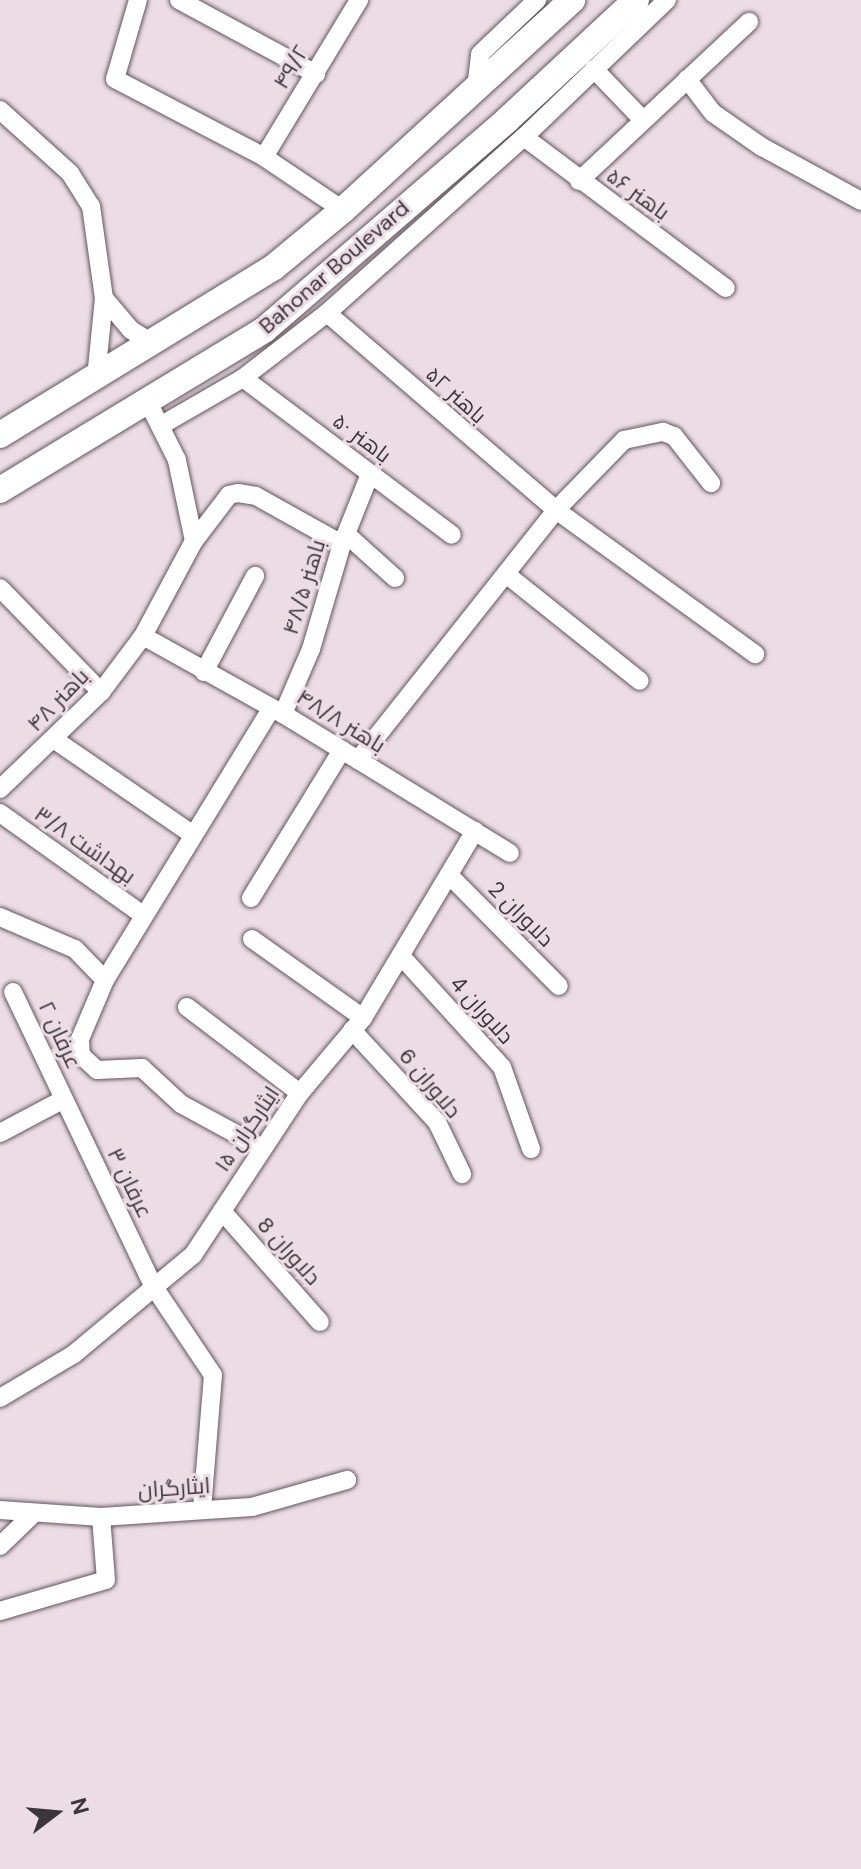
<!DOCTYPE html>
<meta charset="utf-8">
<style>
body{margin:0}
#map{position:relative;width:861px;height:1869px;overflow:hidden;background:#ecdde5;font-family:"DM Sans",Cairo,sans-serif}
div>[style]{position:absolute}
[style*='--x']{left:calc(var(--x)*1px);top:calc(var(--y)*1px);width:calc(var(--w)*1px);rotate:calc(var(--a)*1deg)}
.roads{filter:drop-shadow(0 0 2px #62555b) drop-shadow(0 0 2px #62555b)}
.street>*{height:18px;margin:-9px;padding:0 9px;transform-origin:9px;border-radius:9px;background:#fff}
.secondary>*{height:26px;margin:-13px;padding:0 13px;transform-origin:13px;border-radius:13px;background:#fff}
span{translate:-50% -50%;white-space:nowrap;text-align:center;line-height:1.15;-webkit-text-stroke:6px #ecdde5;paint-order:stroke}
.street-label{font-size:22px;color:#3c3539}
.north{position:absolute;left:16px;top:1773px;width:80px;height:80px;-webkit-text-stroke:6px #ecdde5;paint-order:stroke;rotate:74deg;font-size:22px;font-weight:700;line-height:32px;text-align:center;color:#3c3539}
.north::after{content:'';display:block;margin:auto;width:28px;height:36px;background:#3c3539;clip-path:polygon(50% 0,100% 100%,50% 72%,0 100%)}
</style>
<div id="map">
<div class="roads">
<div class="street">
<div style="--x:138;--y:0;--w:82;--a:106.2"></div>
<div style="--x:115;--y:79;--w:168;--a:27.6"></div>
<div style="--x:264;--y:157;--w:95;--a:33.9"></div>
<div style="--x:179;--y:0;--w:156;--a:28.4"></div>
<div style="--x:594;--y:69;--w:71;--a:46.1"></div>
<div style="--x:687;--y:79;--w:43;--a:52.6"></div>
<div style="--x:713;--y:113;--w:60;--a:34.8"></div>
<div style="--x:762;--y:147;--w:113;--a:28.6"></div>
<div style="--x:476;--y:88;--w:34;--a:-83"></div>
<div style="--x:480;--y:54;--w:79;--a:-43.5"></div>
<div style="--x:0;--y:110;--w:94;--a:42"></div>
<div style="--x:70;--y:173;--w:39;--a:58"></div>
<div style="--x:91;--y:206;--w:93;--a:82"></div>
<div style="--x:104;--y:298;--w:80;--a:95.7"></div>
<div style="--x:524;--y:137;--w:252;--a:36.8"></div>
<div style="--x:264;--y:157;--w:184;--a:-58.8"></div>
<div style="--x:579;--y:181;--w:233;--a:-43.1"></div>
<div style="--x:104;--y:298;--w:42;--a:49.8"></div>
<div style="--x:131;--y:330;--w:25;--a:32"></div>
<div style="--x:327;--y:313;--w:302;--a:40.7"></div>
<div style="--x:556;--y:510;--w:246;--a:35.9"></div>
<div style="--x:243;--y:378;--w:261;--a:36.9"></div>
<div style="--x:160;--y:426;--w:96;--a:-30"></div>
<div style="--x:243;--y:378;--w:106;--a:-37.7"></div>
<div style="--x:327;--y:313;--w:264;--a:-41.8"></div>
<div style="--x:524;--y:137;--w:198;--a:-43.8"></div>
<div style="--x:346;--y:534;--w:66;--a:41.9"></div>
<div style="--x:194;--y:541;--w:58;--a:-52.7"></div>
<div style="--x:229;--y:495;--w:9;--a:-13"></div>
<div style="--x:238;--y:493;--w:18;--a:9"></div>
<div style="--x:256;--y:496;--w:98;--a:29.2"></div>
<div style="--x:506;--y:574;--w:171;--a:38.6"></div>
<div style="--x:0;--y:588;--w:145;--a:45.8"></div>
<div style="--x:143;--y:636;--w:160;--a:29.1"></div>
<div style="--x:283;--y:714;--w:266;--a:31.5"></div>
<div style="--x:204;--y:672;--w:109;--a:-62"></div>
<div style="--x:283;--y:714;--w:71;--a:-66.7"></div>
<div style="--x:311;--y:649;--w:109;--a:-73.6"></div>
<div style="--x:342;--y:544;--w:75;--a:-68.2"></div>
<div style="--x:55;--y:740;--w:166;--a:34.5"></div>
<div style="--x:358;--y:760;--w:319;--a:-51.6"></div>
<div style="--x:556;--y:510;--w:98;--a:-45.8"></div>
<div style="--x:624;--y:440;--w:40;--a:-12"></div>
<div style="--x:663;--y:432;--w:12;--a:20"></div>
<div style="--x:674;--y:436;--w:60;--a:51.8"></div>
<div style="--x:0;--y:789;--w:140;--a:-43.8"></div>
<div style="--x:101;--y:692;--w:70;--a:-53.1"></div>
<div style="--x:143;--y:636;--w:108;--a:-61.8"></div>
<div style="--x:194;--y:541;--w:83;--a:-101.9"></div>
<div style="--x:177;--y:460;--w:65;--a:-116.6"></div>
<div style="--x:0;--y:813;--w:176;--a:35.5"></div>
<div style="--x:449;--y:875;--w:156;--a:45.3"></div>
<div style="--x:251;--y:898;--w:174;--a:-58.4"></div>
<div style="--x:0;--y:917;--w:82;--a:23.1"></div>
<div style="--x:75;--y:949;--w:43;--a:45.9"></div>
<div style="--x:252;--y:939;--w:136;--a:35.4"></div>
<div style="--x:401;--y:956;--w:150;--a:47.7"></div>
<div style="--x:502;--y:1067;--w:87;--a:70.5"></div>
<div style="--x:13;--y:992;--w:327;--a:64.5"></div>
<div style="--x:154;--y:1287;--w:106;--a:56.2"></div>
<div style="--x:213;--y:1375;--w:135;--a:94.7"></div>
<div style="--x:187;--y:1007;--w:142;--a:37.3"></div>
<div style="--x:352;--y:1030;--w:125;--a:47.3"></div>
<div style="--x:437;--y:1122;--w:58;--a:64.3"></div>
<div style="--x:0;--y:1133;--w:72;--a:-28"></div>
<div style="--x:262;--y:1148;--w:92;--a:-151.5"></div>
<div style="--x:181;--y:1104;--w:53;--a:-137.3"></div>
<div style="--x:142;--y:1068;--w:45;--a:177.5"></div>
<div style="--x:97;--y:1070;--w:22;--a:-137"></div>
<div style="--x:81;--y:1055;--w:16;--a:-94"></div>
<div style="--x:80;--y:1039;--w:64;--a:-67"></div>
<div style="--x:105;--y:980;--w:319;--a:-58.5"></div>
<div style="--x:222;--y:1211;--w:148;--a:48.6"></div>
<div style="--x:0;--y:1398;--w:86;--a:-30.7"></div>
<div style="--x:74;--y:1354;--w:155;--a:-39.8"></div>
<div style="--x:193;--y:1255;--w:194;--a:-56.6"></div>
<div style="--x:300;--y:1093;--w:98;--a:-50"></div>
<div style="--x:363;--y:1018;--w:218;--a:-59.1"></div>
<div style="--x:0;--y:1510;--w:101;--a:4"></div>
<div style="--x:101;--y:1517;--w:151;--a:-3.8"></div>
<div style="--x:252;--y:1507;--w:99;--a:-15.9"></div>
<div style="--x:0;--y:1546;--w:45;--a:-44.1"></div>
<div style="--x:0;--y:1611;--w:110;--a:-16.3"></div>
<div style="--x:106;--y:1580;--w:63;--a:-94.5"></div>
</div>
<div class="secondary">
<div style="--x:0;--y:435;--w:321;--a:-31.5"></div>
<div style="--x:274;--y:267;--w:89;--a:-39.6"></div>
<div style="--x:343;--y:210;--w:311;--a:-42.5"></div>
<div style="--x:0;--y:490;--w:309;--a:-31.2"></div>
<div style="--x:264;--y:330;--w:321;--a:-40.8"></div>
<div style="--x:507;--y:120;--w:176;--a:-42.9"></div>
</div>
</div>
<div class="street-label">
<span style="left:291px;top:67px;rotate:-59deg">۴۹/۲</span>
<span style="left:638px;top:194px;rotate:36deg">باهنر ۵۶</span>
<span style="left:334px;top:267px;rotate:-41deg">Bahonar Boulevard</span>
<span style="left:456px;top:395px;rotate:42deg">باهنر ۵۲</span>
<span style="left:362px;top:438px;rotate:37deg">باهنر ۵۰</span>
<span style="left:304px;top:587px;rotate:-73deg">باهنر ۴۸/۵</span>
<span style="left:58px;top:700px;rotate:-46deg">باهنر ۴۸</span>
<span style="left:341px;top:721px;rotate:32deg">باهنر ۴۸/۸</span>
<span style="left:85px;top:845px;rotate:35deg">بهداشت ۳/۸</span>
<span style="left:521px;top:914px;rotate:45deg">دلاوران 2</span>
<span style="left:482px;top:1010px;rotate:48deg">دلاوران 4</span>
<span style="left:60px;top:1035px;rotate:65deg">عرفان ۲</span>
<span style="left:430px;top:1083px;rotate:50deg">دلاوران 6</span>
<span style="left:247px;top:1129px;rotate:-56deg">ایثارگران ۱۵</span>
<span style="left:130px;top:1183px;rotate:64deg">عرفان ۳</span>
<span style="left:289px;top:1251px;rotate:48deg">دلاوران 8</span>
<span style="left:174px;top:1488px;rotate:-4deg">ایثارگران</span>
</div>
<div class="north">N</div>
</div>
